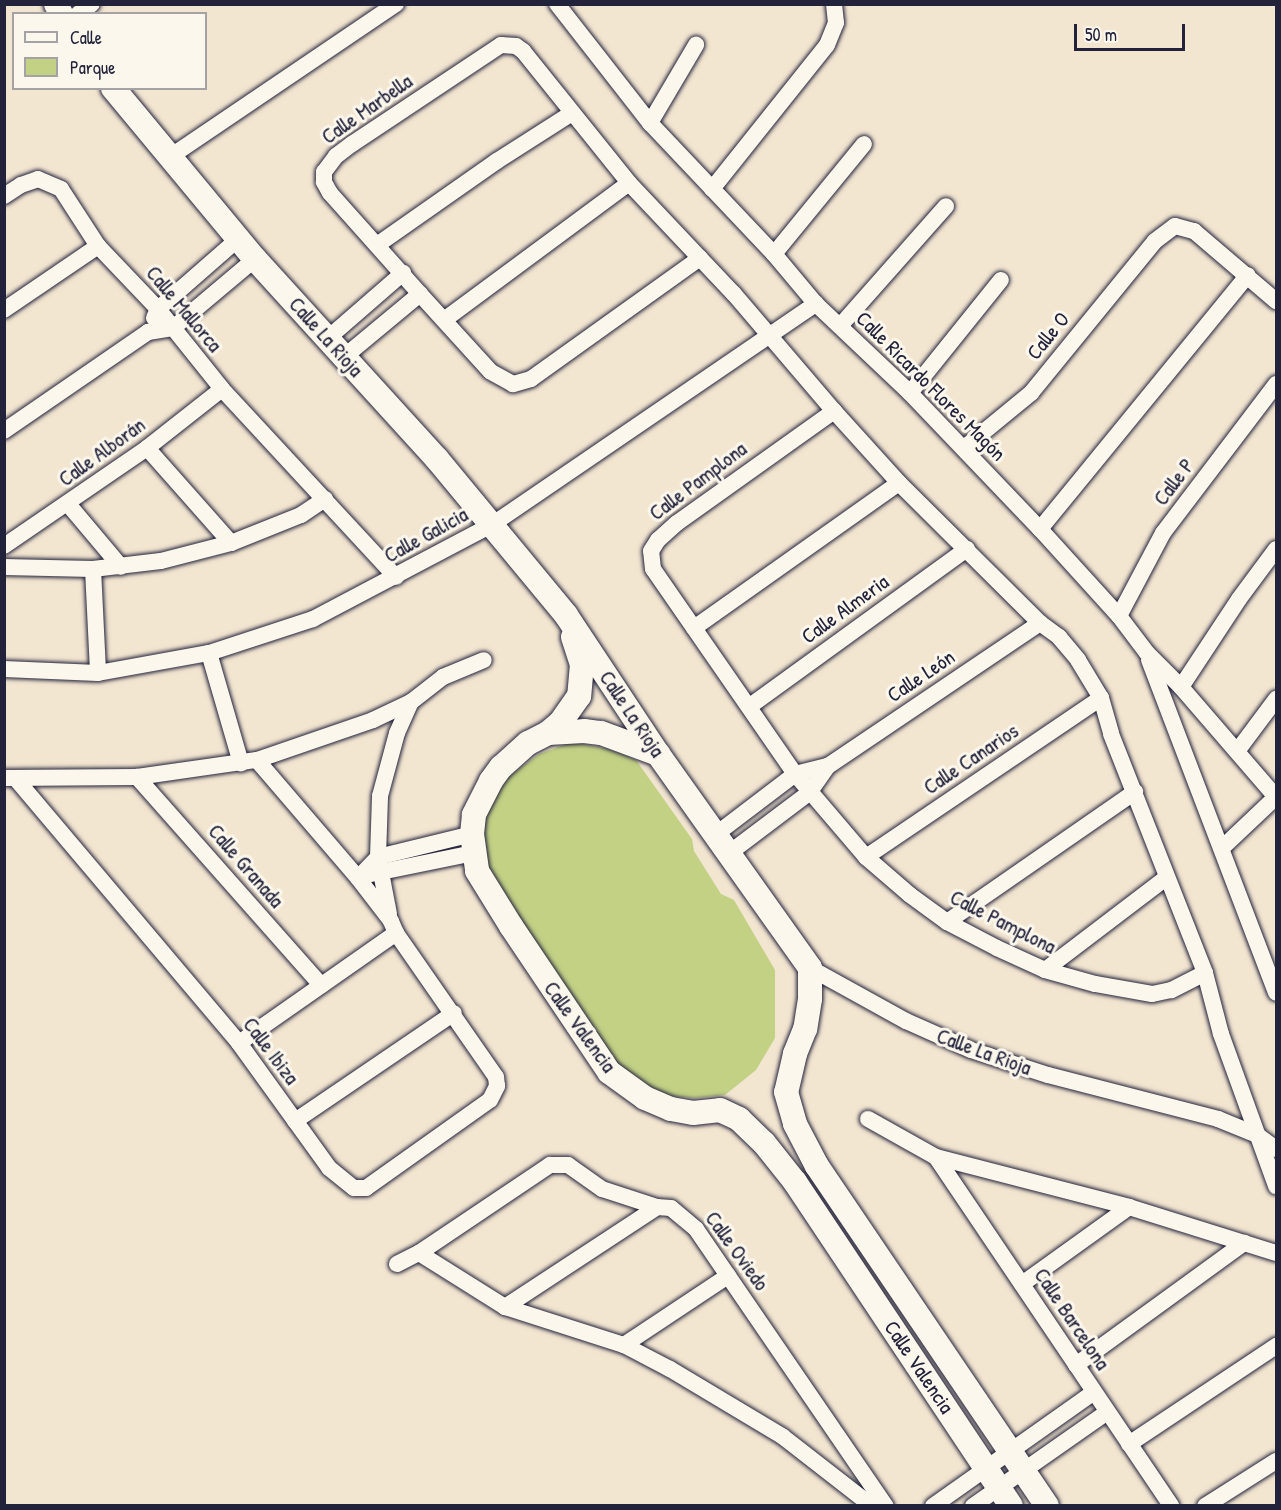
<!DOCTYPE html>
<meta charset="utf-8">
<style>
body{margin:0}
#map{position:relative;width:1281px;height:1510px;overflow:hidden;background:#f3e6d1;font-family:"Patrick Hand",sans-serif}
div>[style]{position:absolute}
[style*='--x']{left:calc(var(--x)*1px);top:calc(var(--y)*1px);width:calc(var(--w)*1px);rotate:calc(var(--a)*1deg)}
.green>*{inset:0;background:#c3d185}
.roads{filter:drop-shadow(0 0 2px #22223b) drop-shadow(0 0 2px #22223b)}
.street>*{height:16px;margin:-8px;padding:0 8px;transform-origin:8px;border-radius:8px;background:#fbf7ec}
.secondary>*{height:24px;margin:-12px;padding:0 12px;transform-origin:12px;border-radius:12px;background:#fbf7ec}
span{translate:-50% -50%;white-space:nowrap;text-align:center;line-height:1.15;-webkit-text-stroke:6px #fbf7ec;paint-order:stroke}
.street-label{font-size:21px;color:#22223b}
.frame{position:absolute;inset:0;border:6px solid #22223b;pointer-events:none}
.legend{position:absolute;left:12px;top:12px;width:195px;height:78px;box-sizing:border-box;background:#fbf7ec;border:2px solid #a4a2a5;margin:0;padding:8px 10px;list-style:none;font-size:18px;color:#22223b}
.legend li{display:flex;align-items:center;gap:12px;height:30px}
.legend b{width:30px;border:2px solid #a4a2a5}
.scale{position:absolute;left:1074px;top:24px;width:111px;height:27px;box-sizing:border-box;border:3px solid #22223b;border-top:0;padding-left:8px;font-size:18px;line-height:21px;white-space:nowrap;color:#22223b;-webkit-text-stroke:4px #fbf7ec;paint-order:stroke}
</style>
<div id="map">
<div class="green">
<div style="clip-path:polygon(572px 742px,608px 749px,636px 760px,692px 839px,694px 851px,721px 894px,734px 900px,775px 970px,775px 1038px,756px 1070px,725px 1095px,695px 1098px,656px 1095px,622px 1074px,480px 866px,476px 821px,499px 784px,539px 754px)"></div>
</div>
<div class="roads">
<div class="street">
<div style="--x:557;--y:4;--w:151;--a:52"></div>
<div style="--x:650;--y:123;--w:180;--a:46.6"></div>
<div style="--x:774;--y:254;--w:65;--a:50"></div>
<div style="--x:816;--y:304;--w:129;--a:43.4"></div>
<div style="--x:910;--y:393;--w:188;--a:46.3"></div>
<div style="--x:1040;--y:529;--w:118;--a:47.8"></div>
<div style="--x:1119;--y:616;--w:46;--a:52.9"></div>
<div style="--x:1147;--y:653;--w:48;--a:45"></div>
<div style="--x:1181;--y:687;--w:145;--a:49.2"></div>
<div style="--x:78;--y:14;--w:17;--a:-36"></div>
<div style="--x:650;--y:123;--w:91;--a:-59.5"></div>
<div style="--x:170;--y:157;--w:273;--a:-34.1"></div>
<div style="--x:712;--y:189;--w:184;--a:-51.4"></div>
<div style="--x:827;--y:45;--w:24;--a:-68"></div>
<div style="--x:836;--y:23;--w:19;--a:-96"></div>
<div style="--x:4;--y:196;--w:20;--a:-33"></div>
<div style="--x:21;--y:185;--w:18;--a:-19"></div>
<div style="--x:38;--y:179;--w:25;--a:23"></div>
<div style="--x:61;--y:189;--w:68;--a:57"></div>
<div style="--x:98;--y:246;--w:87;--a:46.4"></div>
<div style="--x:158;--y:309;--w:102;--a:51.3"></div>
<div style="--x:222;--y:389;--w:256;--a:47.2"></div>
<div style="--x:377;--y:245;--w:146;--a:-35"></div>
<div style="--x:497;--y:161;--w:89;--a:-32.6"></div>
<div style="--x:774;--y:254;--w:142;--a:-50.7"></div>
<div style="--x:700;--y:258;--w:208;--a:144.4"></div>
<div style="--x:531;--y:379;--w:19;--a:164"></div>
<div style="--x:513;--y:384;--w:26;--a:-151"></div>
<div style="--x:490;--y:371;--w:104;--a:-132.3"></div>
<div style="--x:420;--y:294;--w:135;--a:-131.7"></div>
<div style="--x:330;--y:193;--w:13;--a:-119"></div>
<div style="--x:324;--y:182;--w:10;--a:-90"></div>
<div style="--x:324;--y:172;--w:20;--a:-53"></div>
<div style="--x:336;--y:156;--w:20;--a:-37"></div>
<div style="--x:352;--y:144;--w:179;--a:-33.6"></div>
<div style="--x:501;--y:45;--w:15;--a:4"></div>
<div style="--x:516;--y:46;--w:9;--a:36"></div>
<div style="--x:523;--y:51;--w:169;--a:51.2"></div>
<div style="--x:629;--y:183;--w:153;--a:46.6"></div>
<div style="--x:734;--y:294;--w:154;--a:49.5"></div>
<div style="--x:4;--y:310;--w:114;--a:-34.2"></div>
<div style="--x:154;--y:318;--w:10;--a:-66"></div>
<div style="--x:158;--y:309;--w:106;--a:-41.2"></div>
<div style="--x:444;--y:320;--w:230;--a:-36.5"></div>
<div style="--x:840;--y:326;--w:160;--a:-48.5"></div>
<div style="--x:327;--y:339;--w:101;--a:-41"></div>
<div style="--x:344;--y:357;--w:99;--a:-39.7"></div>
<div style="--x:910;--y:393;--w:145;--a:-51.2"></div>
<div style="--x:4;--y:431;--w:175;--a:-34.5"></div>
<div style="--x:148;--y:332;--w:25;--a:-9"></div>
<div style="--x:173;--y:328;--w:107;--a:-40.1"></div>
<div style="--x:147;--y:448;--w:127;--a:48.5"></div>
<div style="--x:964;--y:448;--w:87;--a:-39.4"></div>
<div style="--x:1031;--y:393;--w:196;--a:-50.8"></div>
<div style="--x:1155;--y:241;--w:25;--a:-37"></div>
<div style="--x:1175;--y:226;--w:20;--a:15"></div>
<div style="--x:1194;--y:231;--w:108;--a:40.5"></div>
<div style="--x:68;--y:504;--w:82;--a:49.9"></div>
<div style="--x:1040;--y:529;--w:328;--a:-50.7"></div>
<div style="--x:4;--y:546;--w:173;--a:-34.4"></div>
<div style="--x:147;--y:448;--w:95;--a:-38.2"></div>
<div style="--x:4;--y:567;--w:89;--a:1.3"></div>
<div style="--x:93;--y:569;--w:68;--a:-6.7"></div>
<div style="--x:161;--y:561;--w:72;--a:-14.4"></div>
<div style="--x:231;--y:543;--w:75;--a:-21.8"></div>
<div style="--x:301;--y:515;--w:29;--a:-34"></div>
<div style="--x:93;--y:569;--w:104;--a:87.2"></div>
<div style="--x:1119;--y:616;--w:94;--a:-62.1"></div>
<div style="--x:1163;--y:533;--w:187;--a:-52.8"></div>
<div style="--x:694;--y:628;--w:251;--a:-35.3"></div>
<div style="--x:209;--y:653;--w:115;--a:73.8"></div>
<div style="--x:1149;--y:660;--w:356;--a:69.1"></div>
<div style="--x:4;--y:669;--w:94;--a:2.4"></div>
<div style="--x:98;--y:673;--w:113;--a:-10.2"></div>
<div style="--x:209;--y:653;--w:109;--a:-18.1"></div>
<div style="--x:313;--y:619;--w:204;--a:-27.8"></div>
<div style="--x:493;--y:524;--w:391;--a:-34.3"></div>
<div style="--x:1181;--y:687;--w:105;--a:-56.6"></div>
<div style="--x:1239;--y:599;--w:62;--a:-53.5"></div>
<div style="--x:750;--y:706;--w:268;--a:-35.9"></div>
<div style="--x:1238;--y:750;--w:64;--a:-53.3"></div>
<div style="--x:137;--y:777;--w:278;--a:48.5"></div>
<div style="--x:4;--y:778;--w:133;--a:-0.4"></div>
<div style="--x:137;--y:777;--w:121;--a:-8.1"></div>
<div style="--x:257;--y:760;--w:123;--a:-19"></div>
<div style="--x:373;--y:720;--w:42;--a:-25.3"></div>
<div style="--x:411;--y:702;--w:41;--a:-38"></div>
<div style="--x:443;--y:677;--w:44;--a:-22.5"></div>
<div style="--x:16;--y:779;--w:346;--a:49.8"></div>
<div style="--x:239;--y:1043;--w:154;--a:54.2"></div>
<div style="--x:329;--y:1168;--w:32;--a:39"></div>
<div style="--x:354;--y:1188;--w:12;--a:0"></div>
<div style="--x:366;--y:1188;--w:152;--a:-35.4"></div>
<div style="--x:490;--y:1100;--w:16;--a:-63"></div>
<div style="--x:497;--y:1086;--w:9;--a:-96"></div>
<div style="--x:496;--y:1077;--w:175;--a:-124.8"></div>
<div style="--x:396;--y:933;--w:13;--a:-113"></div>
<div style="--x:391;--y:921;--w:54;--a:-127.5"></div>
<div style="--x:358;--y:878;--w:155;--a:-130.6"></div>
<div style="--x:715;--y:835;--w:101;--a:-37.3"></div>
<div style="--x:795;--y:774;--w:34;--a:-14"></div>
<div style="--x:828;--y:766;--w:256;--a:-34"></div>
<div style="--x:1222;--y:848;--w:74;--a:-43.4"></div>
<div style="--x:728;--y:854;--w:101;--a:-37"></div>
<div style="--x:809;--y:793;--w:33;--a:-55"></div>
<div style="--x:866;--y:857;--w:284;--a:-34.1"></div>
<div style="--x:371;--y:874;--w:104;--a:-11.6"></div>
<div style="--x:358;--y:878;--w:29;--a:-46"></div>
<div style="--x:378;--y:857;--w:97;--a:-13.7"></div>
<div style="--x:389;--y:914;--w:58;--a:-100.9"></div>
<div style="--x:378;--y:857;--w:61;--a:-88.1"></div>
<div style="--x:380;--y:796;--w:65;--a:-74.9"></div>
<div style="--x:397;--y:733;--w:34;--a:-66"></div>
<div style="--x:947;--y:922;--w:229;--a:-34.7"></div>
<div style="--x:810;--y:968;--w:110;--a:28.9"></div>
<div style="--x:906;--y:1021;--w:71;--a:24"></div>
<div style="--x:971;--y:1050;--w:81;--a:18"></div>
<div style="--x:1048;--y:1075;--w:176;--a:14.5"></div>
<div style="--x:1218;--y:1119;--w:42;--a:22.3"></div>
<div style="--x:1257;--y:1135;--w:24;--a:36"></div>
<div style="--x:1045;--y:970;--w:153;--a:-37.3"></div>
<div style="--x:1205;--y:973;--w:38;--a:153"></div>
<div style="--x:1171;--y:990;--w:19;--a:168"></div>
<div style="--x:1152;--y:994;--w:58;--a:-170"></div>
<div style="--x:1095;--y:984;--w:52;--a:-164.4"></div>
<div style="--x:1045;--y:970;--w:53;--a:-155.4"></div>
<div style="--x:997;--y:948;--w:56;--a:-152.5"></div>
<div style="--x:947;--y:922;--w:46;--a:-143.9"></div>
<div style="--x:910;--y:895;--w:58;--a:-139.2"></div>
<div style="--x:866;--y:857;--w:109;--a:-130.5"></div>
<div style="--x:795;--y:774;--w:249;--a:-124.7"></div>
<div style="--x:653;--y:569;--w:18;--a:-96"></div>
<div style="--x:651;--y:551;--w:13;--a:-58"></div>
<div style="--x:658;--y:540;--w:25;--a:-42"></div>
<div style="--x:677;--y:523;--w:193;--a:-35.5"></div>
<div style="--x:834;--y:411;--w:97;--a:47.9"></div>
<div style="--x:899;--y:483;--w:199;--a:44.8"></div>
<div style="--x:1040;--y:623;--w:24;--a:36"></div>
<div style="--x:1059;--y:637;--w:30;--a:50"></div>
<div style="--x:1078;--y:660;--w:44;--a:58.8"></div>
<div style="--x:1101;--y:698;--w:37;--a:74"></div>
<div style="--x:1111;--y:734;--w:257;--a:68.5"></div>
<div style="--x:1205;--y:973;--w:63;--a:75.3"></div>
<div style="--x:1221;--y:1034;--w:162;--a:70.1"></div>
<div style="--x:239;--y:1043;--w:192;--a:-35"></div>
<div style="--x:868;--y:1119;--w:78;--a:29.2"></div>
<div style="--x:936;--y:1157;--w:199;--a:14.5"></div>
<div style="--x:1129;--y:1207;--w:154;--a:17.4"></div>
<div style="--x:295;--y:1121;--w:192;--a:-34.2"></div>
<div style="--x:936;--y:1157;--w:421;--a:56"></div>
<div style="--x:419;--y:1253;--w:102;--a:32.1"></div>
<div style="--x:505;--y:1307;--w:125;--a:17.7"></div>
<div style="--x:624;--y:1345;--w:52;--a:27.6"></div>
<div style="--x:670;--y:1369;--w:131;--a:30.9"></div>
<div style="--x:782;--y:1436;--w:114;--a:37.9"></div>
<div style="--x:397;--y:1264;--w:25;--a:-27"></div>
<div style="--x:419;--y:1253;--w:158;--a:-33.9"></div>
<div style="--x:550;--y:1165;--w:18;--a:0"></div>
<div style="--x:568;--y:1165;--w:42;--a:35.2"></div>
<div style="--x:602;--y:1189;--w:58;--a:18.1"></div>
<div style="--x:657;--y:1207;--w:14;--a:4"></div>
<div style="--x:671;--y:1208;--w:33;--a:40"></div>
<div style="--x:696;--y:1229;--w:336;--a:55.6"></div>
<div style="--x:1022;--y:1284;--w:132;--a:-35.7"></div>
<div style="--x:505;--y:1307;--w:182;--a:-33.3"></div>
<div style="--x:624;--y:1345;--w:125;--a:-33.6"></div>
<div style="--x:1076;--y:1365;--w:208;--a:-36"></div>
<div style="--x:1129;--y:1444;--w:177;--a:-33.7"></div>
<div style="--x:933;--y:1506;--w:197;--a:-35.3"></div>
<div style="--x:973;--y:1506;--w:164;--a:-35"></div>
<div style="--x:1205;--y:1506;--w:84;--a:-32.4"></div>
</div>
<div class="secondary">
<div style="--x:56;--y:4;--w:11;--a:63"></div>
<div style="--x:113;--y:88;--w:222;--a:50.3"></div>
<div style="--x:255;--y:259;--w:270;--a:47.7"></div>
<div style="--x:437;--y:459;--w:202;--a:50.4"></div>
<div style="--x:566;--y:615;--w:167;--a:56.5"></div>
<div style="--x:658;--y:754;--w:262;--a:54.6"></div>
<div style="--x:810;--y:968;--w:31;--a:90"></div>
<div style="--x:810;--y:999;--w:30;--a:99"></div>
<div style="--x:805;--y:1029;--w:27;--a:112"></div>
<div style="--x:795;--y:1054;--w:39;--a:103"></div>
<div style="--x:786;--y:1092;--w:33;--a:74"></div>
<div style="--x:795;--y:1124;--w:47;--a:62.4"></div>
<div style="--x:817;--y:1166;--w:410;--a:55.9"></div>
<div style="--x:573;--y:637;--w:28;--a:72"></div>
<div style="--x:582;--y:664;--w:32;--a:95"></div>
<div style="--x:579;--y:696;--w:32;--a:125"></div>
<div style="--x:561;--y:722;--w:17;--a:140"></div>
<div style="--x:548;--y:733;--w:22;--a:153"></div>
<div style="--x:528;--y:743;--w:36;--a:138"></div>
<div style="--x:501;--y:767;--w:17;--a:126"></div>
<div style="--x:491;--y:781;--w:38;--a:117"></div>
<div style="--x:474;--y:815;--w:19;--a:96"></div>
<div style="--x:472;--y:834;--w:37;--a:82"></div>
<div style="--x:477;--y:871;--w:65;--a:58.3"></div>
<div style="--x:511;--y:926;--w:176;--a:56.1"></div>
<div style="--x:609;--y:1072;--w:44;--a:35.8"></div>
<div style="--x:645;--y:1098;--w:28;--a:23"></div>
<div style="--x:671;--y:1109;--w:22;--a:10"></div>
<div style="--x:693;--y:1113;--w:27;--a:-6"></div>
<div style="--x:720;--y:1110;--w:21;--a:25"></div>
<div style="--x:739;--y:1119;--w:35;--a:44"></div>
<div style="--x:764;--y:1143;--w:50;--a:51.5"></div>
<div style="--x:795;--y:1182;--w:389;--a:56.3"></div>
<div style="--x:548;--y:733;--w:36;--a:-3"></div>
<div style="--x:584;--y:731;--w:17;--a:7"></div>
<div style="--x:601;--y:733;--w:61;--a:20.2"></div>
</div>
</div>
<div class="street-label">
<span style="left:367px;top:109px;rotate:-35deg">Calle Marbella</span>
<span style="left:184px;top:309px;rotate:50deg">Calle Mallorca</span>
<span style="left:1048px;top:336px;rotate:-51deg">Calle O</span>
<span style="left:326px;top:337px;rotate:48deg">Calle La Rioja</span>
<span style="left:931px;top:386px;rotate:45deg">Calle Ricardo Flores Magón</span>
<span style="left:102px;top:452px;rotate:-36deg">Calle Alborán</span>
<span style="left:698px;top:481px;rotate:-37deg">Calle Pamplona</span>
<span style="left:1174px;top:482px;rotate:-53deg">Calle P</span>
<span style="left:426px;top:535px;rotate:-29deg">Calle Galicia</span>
<span style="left:845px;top:609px;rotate:-36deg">Calle Almeria</span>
<span style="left:921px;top:676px;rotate:-34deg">Calle León</span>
<span style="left:632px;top:714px;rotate:56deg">Calle La Rioja</span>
<span style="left:971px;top:759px;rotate:-34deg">Calle Canarios</span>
<span style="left:246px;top:866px;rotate:49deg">Calle Granada</span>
<span style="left:1003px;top:922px;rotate:27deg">Calle Pamplona</span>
<span style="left:580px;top:1027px;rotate:54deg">Calle Valencia</span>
<span style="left:271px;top:1051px;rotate:53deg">Calle Ibiza</span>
<span style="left:984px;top:1052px;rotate:20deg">Calle La Rioja</span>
<span style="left:737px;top:1251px;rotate:54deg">Calle Oviedo</span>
<span style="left:1072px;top:1319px;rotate:56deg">Calle Barcelona</span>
<span style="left:919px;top:1367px;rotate:56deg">Calle Valencia</span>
</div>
<div class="frame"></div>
<ul class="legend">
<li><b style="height:8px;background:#fbf7ec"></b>Calle</li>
<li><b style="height:16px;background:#c3d185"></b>Parque</li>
</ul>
<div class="scale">50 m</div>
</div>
